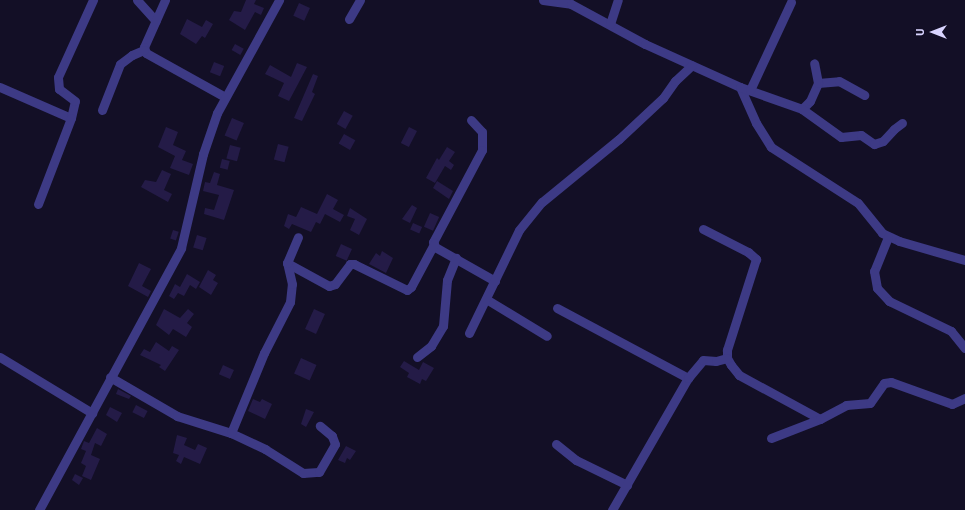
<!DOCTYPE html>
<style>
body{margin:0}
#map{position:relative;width:965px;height:510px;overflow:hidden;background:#130f26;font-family:Roboto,sans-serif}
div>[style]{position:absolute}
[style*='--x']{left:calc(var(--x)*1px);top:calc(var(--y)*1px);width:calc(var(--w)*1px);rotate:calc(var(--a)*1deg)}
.building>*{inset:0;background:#241b47;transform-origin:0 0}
.minor>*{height:9px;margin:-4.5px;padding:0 4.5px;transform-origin:4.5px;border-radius:4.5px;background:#3d3a85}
span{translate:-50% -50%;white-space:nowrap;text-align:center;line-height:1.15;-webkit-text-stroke:3px #130f26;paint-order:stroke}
.north{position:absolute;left:913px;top:12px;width:40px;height:40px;-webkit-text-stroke:3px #130f26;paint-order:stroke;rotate:270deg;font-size:11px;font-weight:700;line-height:16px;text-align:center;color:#d9d4ff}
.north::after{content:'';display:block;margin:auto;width:14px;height:18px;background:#d9d4ff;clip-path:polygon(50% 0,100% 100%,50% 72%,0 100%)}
</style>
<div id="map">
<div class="building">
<div style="clip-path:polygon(246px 0,256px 0,254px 4px,264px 8px,261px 15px,255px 12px,245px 30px,229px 20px,234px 11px,241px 12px)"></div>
<div style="left:299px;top:3px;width:12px;height:14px;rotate:24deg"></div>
<div style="clip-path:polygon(187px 19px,202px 27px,206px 20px,213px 24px,205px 38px,202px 36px,196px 44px,180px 34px)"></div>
<div style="left:235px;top:44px;width:10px;height:7px;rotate:29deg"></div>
<div style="left:214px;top:62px;width:11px;height:11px;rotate:22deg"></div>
<div style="clip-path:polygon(297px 63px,307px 67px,289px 101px,278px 96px,284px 83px,265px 74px,270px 65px,291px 77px)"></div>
<div style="clip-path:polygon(313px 74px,318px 76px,312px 92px,315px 94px,302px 121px,294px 118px)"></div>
<div style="left:344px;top:111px;width:10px;height:15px;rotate:29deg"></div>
<div style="left:232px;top:118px;width:13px;height:19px;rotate:23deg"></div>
<div style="clip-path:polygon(166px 127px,178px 132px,173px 145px,186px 151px,182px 160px,193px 164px,189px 175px,170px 168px,175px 156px,158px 147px)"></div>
<div style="left:409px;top:127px;width:9px;height:18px;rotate:27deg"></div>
<div style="left:344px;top:134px;width:13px;height:11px;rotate:29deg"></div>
<div style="left:278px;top:144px;width:11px;height:16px;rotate:15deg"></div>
<div style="left:230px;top:145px;width:11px;height:14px;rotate:15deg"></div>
<div style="clip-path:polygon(447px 147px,455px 152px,449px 161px,454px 165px,451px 170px,445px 166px,435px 183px,426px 178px,437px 158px,439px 160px)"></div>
<div style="left:222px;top:159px;width:8px;height:9px;rotate:14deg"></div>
<div style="clip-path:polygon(162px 170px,171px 174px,164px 190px,172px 194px,168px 202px,141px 187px,145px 180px,156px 182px)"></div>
<div style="clip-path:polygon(214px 172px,220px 174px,217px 185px,234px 190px,224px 220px,204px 214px,205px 208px,214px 210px,219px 195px,203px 191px,205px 182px,210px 183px)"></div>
<div style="clip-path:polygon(437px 181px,453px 191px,449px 199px,433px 188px)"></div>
<div style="clip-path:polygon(327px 194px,338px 200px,333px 209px,344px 215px,340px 222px,325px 214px,320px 224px,316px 222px,311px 232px,292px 224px,289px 229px,284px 226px,288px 214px,296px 217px,301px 207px,317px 214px)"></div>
<div style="clip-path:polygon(412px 205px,417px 208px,410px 223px,402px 219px)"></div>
<div style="clip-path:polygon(350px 208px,367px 219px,359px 235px,350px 230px,355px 219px,347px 216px)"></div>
<div style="left:430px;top:213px;width:10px;height:15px;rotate:24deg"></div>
<div style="left:413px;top:223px;width:10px;height:7px;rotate:24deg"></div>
<div style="left:173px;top:230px;width:6px;height:9px;rotate:18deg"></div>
<div style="left:197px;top:235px;width:10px;height:13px;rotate:17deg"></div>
<div style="left:341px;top:244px;width:12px;height:13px;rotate:24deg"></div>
<div style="clip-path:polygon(382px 251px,393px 258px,386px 273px,369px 264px,376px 253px,380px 256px)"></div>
<div style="clip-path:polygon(139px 263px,151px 269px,142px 286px,151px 291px,148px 297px,128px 286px)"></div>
<div style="clip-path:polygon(208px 270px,216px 275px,213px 280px,218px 283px,211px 295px,199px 287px)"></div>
<div style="clip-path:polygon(187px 274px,200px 282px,196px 289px,190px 285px,184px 296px,178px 293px,174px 299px,169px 296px,175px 284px,180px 287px)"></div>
<div style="clip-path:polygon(164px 309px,180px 318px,188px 309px,194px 314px,187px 323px,192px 327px,186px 337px,173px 329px,169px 335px,156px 325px)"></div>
<div style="left:314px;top:309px;width:12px;height:22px;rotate:24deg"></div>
<div style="clip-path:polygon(156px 342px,169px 351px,172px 346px,179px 350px,165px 371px,159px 367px,161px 365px,140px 355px,144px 349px,150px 352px)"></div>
<div style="left:301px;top:358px;width:17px;height:17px;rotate:24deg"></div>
<div style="clip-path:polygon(404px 361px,419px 370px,423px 362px,434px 368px,426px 381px,422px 379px,420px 384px,407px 377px,409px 373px,400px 367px)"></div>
<div style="left:223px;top:365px;width:12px;height:10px;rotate:24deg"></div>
<div style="clip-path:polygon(118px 389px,131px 396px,129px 399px,116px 394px)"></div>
<div style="clip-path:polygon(253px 399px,260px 402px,262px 399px,272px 404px,265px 419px,248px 411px)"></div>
<div style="left:136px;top:405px;width:13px;height:8px;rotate:27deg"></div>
<div style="clip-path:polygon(110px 407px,122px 413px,117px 422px,106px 415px)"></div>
<div style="clip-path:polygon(306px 409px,314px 412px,306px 427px,301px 424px)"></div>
<div style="clip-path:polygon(97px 428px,107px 434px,101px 446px,95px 443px,91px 455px,100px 459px,91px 480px,82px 476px,86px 466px,81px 463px,86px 451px,81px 449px,84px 441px,89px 443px)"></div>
<div style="clip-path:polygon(177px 435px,187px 438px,184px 445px,195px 450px,198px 444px,207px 448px,200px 464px,184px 457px,181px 464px,176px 461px,179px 455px,173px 453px)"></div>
<div style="clip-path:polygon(346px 446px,356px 451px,350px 460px,347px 458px,345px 463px,338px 460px)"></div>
<div style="clip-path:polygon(75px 474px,83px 478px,79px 485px,72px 480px)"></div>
</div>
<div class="minor">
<div style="--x:137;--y:0;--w:28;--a:48"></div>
<div style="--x:165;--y:0;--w:51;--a:114.1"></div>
<div style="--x:144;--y:47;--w:6;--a:72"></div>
<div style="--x:146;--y:53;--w:90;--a:29.1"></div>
<div style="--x:543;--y:0;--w:28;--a:8"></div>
<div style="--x:571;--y:4;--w:84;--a:28.4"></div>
<div style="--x:645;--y:44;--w:104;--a:24.4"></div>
<div style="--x:740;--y:87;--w:39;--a:66"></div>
<div style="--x:756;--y:123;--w:28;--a:58"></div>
<div style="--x:771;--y:147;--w:103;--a:32.8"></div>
<div style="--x:858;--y:203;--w:38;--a:51"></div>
<div style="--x:882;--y:233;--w:19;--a:25"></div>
<div style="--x:899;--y:241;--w:69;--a:16.1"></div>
<div style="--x:349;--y:19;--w:22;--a:-60"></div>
<div style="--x:610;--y:24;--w:25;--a:-72"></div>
<div style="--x:818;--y:83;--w:21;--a:-5"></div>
<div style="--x:839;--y:81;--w:29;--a:29"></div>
<div style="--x:0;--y:87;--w:77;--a:23.6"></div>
<div style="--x:71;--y:118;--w:17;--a:-77"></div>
<div style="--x:75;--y:101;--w:20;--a:-143"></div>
<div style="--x:59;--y:89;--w:12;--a:-95"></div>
<div style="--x:58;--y:77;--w:85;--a:-65.6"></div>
<div style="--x:740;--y:87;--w:66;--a:19.5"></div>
<div style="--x:802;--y:109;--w:11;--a:-45"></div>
<div style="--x:810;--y:101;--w:20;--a:-66"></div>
<div style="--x:818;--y:83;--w:20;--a:-101"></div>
<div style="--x:750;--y:90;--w:97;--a:-65"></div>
<div style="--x:802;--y:109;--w:48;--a:35.7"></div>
<div style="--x:841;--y:137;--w:20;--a:-6"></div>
<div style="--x:861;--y:135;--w:16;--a:35"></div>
<div style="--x:874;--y:144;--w:9;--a:-18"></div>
<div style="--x:883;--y:141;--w:16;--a:-47"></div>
<div style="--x:894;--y:129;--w:10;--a:-37"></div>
<div style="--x:102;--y:110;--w:49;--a:-68.6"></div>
<div style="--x:120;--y:64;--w:15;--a:-37"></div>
<div style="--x:132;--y:55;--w:13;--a:-23"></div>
<div style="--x:471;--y:120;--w:16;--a:47"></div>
<div style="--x:482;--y:132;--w:18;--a:90"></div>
<div style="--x:482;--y:150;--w:104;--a:118"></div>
<div style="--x:433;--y:242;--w:5;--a:68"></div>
<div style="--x:435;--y:247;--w:69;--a:29.5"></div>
<div style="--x:38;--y:204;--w:92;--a:-69"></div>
<div style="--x:703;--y:229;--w:51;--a:27.1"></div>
<div style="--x:748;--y:252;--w:11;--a:41"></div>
<div style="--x:756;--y:259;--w:96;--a:107.7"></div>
<div style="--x:727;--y:350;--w:8;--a:90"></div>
<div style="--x:727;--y:358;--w:8;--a:60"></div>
<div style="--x:731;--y:365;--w:13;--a:51"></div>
<div style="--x:739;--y:375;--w:92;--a:28.5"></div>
<div style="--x:888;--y:237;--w:37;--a:112"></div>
<div style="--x:874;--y:271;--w:17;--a:80"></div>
<div style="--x:877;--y:288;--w:18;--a:47"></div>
<div style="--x:889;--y:301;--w:69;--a:25.8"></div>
<div style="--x:951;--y:331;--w:22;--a:51"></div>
<div style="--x:287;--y:263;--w:48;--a:28.7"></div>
<div style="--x:329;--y:286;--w:6;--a:-18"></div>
<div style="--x:335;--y:284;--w:25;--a:-53"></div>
<div style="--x:350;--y:264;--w:4;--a:0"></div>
<div style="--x:354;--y:264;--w:59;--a:26.1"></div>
<div style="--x:407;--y:290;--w:5;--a:-37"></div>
<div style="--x:411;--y:287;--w:49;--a:-61.9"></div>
<div style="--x:486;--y:299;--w:71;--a:31.2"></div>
<div style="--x:557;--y:308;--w:149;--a:28.1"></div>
<div style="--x:469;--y:333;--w:114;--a:-64.1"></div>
<div style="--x:519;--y:230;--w:36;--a:-51"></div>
<div style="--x:542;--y:202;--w:99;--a:-39.3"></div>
<div style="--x:619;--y:139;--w:60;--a:-43"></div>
<div style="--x:663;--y:98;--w:21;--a:-55"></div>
<div style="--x:675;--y:81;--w:23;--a:-43"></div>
<div style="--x:0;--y:357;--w:108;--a:31.3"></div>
<div style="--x:417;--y:357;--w:18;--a:-38"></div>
<div style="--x:431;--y:346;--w:23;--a:-59"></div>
<div style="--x:443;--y:326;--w:46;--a:-85"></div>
<div style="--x:447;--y:280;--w:24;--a:-68"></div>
<div style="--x:110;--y:377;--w:78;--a:30.2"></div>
<div style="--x:177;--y:416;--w:57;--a:17.5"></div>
<div style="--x:231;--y:433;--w:38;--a:25"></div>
<div style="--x:265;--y:449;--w:45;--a:32.3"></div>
<div style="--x:303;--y:473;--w:16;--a:-4"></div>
<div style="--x:319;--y:472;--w:32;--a:-60"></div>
<div style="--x:335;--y:444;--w:9;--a:-111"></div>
<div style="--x:332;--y:436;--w:16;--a:-140"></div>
<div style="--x:231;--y:433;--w:87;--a:-67.6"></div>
<div style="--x:264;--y:353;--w:57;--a:-63"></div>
<div style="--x:290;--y:302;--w:18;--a:-84"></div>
<div style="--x:292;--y:284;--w:22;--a:-103"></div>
<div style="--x:287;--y:263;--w:28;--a:-67"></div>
<div style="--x:771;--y:438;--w:53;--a:-21.2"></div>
<div style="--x:820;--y:419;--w:30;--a:-28"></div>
<div style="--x:846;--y:405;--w:24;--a:-5"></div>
<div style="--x:870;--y:403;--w:24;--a:-55"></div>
<div style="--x:884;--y:383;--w:7;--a:-8"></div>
<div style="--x:891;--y:382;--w:65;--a:19.8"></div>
<div style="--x:952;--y:404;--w:14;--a:-25"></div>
<div style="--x:556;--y:444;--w:26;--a:39"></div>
<div style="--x:576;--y:460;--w:57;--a:26.1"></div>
<div style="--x:39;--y:510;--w:298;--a:-61.5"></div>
<div style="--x:181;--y:248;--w:97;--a:-76.8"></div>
<div style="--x:203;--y:154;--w:43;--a:-71.1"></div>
<div style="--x:217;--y:113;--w:129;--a:-61.2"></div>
<div style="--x:612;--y:510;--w:152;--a:-60.1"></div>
<div style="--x:688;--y:378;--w:23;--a:-50"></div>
<div style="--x:703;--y:360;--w:13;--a:4"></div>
<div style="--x:716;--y:361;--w:11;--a:-15"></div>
</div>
<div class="north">U</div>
</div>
